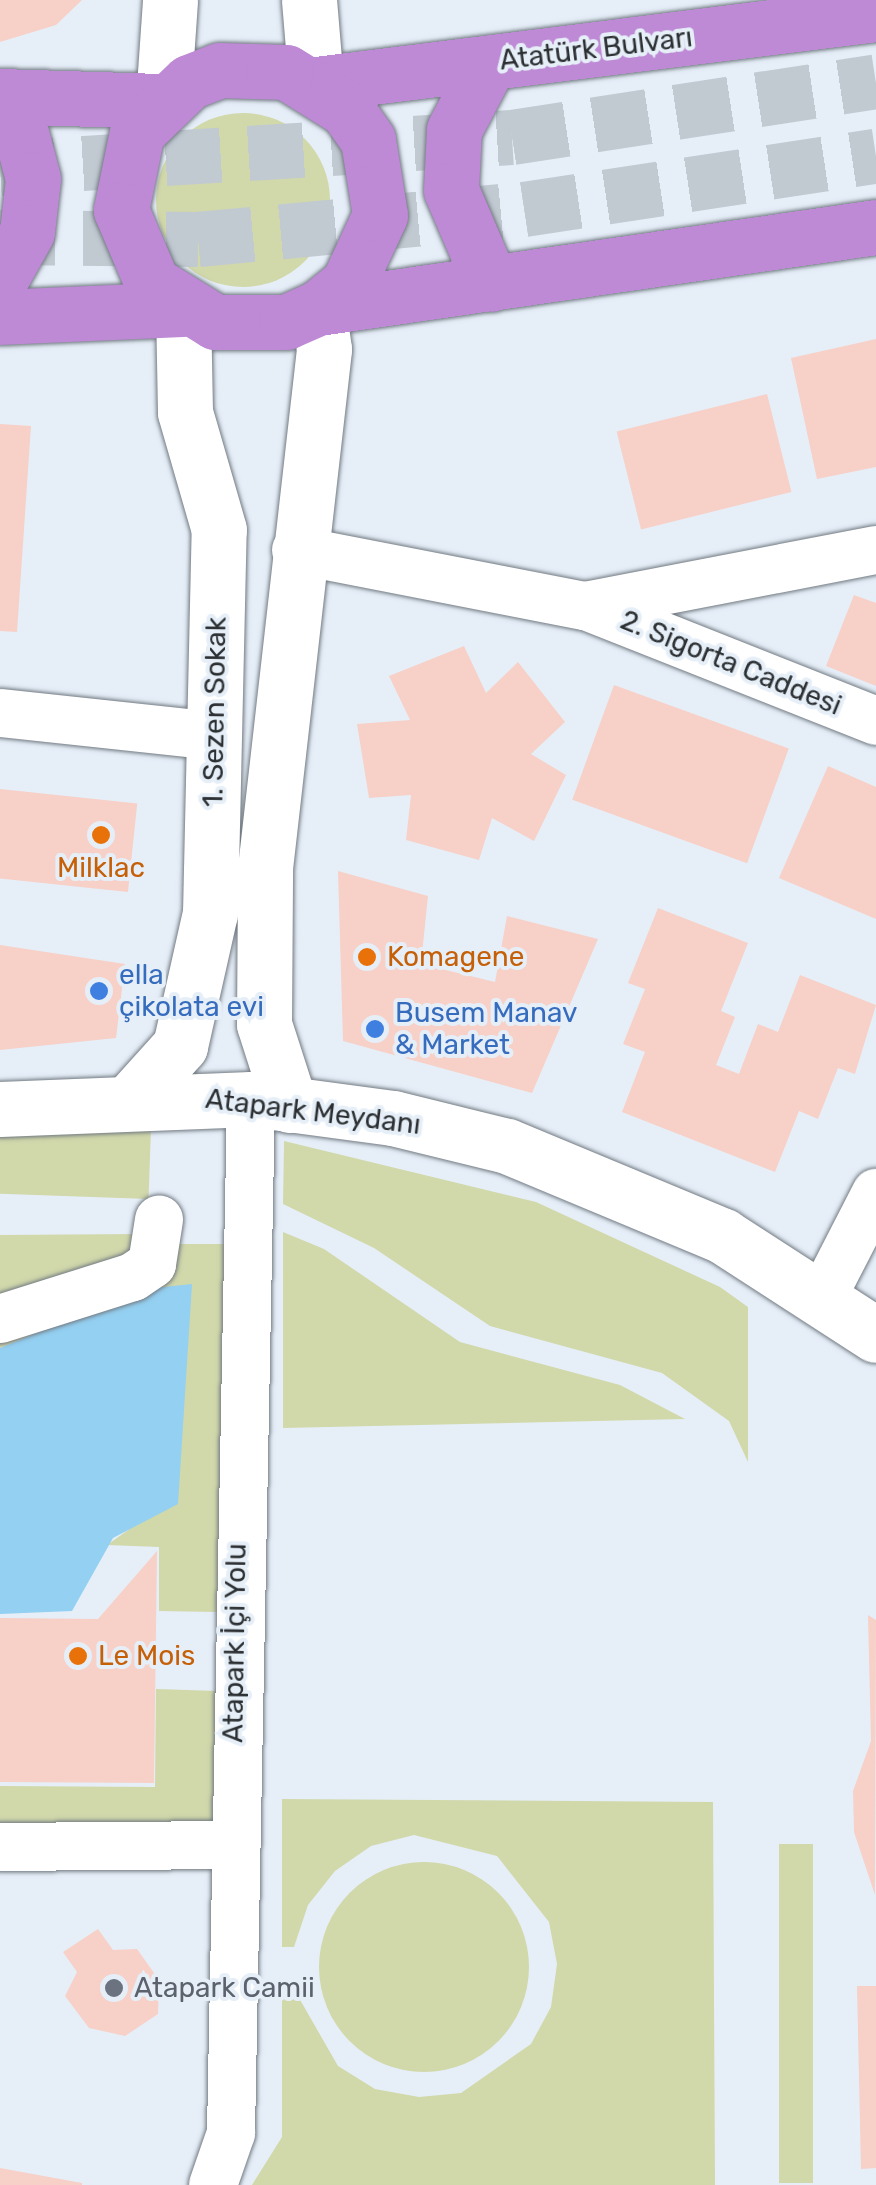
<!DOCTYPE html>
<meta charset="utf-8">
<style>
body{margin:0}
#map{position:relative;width:876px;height:2185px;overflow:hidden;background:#e6eff8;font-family:Rubik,sans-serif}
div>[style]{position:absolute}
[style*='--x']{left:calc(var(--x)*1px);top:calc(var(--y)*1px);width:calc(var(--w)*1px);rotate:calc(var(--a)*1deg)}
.green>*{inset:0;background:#d1d8aa;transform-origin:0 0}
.round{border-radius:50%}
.water>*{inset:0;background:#94d0f1}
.building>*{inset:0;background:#f7d0c7;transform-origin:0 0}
.highway-tunnel>*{height:55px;margin-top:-27.5px;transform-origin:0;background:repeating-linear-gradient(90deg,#c1c9d1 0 55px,transparent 0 83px)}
.roads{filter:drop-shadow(0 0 2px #727a82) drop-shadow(0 0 2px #727a82)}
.street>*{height:48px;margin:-24px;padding:0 24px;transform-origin:24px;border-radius:24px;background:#fff}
.secondary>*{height:55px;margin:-27.5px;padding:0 27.5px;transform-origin:27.5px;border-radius:27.5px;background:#fff}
.highway>*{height:55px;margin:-27.5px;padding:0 27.5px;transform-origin:27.5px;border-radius:27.5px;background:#be89d5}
.dots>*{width:28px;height:28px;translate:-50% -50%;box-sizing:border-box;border:5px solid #e6eff8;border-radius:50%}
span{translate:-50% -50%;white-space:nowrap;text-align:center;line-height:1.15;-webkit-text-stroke:8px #e6eff8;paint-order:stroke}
.street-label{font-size:28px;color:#2c3033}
.food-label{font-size:28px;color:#c56008}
.left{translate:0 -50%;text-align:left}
.shop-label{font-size:28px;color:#366cbe}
.worship-label{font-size:28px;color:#5b616d}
</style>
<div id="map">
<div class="green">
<div class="round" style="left:156px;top:113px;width:174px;height:174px"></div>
<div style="left:151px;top:1128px;width:71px;height:151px;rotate:92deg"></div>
<div style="clip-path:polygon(284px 1141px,536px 1202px,720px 1287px,748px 1307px,748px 1462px,729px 1421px,662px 1373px,490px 1326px,374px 1248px,283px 1204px)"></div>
<div style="clip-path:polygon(283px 1232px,324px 1249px,460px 1342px,620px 1385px,685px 1419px,283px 1428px)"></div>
<div style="clip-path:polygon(140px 1234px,138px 1254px,0 1306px,0 1235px)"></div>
<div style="clip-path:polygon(170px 1244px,226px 1244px,217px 1612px,159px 1611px,159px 1547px,107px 1545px,155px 1511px,144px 1289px,0 1348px,0 1332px)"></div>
<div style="clip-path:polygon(156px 1689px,218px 1691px,214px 1833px,0 1831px,0 1786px,155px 1787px)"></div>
<div style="clip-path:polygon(282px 1799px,713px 1802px,715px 2185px,252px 2185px,282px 2137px,282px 1989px,295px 1991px,338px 2066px,375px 2089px,419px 2097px,461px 2093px,531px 2044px,551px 2007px,557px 1964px,549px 1922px,497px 1856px,414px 1835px,371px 1846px,335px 1871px,308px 1905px,294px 1947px,282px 1947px)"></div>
<div style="left:779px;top:1844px;width:34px;height:339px"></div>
<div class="round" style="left:319px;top:1862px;width:210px;height:210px"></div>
</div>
<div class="water">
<div style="clip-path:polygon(192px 1284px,178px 1504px,113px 1538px,72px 1611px,0 1614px,0 1348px,144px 1289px)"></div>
</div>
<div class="building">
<div style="clip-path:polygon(0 0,82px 0,56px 25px,0 42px)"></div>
<div style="clip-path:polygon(876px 339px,876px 467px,817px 479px,791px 358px)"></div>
<div style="left:767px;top:394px;width:101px;height:155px;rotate:76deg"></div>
<div style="clip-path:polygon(0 424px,31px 426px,17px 632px,0 631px)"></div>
<div style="clip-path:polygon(854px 595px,876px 603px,876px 686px,826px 666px)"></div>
<div style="clip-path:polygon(464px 646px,486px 693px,518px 662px,565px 722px,531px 754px,566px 775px,534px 841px,492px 818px,479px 860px,406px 840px,411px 795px,369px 798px,357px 724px,410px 720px,389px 676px)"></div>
<div style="left:614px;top:685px;width:186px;height:122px;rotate:20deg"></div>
<div style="clip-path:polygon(828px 766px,876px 787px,876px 919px,779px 878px)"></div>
<div style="left:0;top:789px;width:138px;height:89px;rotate:6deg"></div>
<div style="clip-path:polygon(338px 871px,428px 896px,421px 964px,495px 982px,507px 916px,598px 939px,532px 1093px,343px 1041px)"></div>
<div style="clip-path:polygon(658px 908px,748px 943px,721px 1011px,735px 1017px,716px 1065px,739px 1074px,758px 1024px,778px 1032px,800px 975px,876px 1005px,855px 1074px,838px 1068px,818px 1119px,799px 1111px,775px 1172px,622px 1112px,645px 1052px,623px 1044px,645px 989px,628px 983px)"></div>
<div style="clip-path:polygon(0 945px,125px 964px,116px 1038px,0 1050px)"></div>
<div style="clip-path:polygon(157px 1551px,154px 1783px,0 1782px,0 1618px,98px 1619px)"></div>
<div style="clip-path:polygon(868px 1615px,876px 1620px,875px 1895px,854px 1832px,853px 1791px,871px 1741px)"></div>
<div style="clip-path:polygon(98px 1929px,113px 1950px,137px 1949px,159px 1980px,158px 2014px,125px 2036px,89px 2028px,65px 1996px,77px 1972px,63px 1952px)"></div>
<div style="clip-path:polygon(857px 1986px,876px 1986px,876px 2168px,861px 2169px)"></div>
<div style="clip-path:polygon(0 2168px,82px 2183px,82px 2185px,0 2185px)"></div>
</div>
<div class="highway-tunnel">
<div style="--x:0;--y:168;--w:513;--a:-3.46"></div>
<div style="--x:512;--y:137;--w:368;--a:-8.7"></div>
<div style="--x:0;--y:237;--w:198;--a:0.6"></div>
<div style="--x:198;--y:239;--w:327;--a:-5.3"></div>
<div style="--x:524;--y:209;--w:356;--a:-8.6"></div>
</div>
<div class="roads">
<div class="street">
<div style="--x:296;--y:550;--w:294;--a:11"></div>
<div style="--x:585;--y:606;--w:296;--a:-10.9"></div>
<div style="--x:586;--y:606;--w:312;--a:21.6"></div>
<div style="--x:0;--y:713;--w:215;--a:6.1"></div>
<div style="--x:823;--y:1296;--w:116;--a:-62.8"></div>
<div style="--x:0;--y:1319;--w:139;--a:-17.5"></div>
<div style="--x:133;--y:1277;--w:23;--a:-34"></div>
<div style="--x:152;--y:1264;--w:45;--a:-81"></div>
<div style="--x:0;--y:1847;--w:230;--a:-0.5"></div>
<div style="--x:213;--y:2185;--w:55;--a:-70.9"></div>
<div style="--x:231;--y:2133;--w:1034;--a:-88.89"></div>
</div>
<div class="secondary">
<div style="--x:309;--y:0;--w:84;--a:85.2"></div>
<div style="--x:163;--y:101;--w:101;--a:-86"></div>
<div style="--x:134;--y:1097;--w:69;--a:-48"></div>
<div style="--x:180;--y:1046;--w:136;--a:-77.3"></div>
<div style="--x:210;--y:913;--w:383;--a:-88.7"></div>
<div style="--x:219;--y:530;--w:123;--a:-106.1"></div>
<div style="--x:185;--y:412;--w:103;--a:-91.1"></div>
<div style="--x:290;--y:1105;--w:85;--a:-107.8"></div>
<div style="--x:264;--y:1024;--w:156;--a:-89.6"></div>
<div style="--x:265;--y:868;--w:522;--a:-83.51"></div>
<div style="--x:324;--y:349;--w:41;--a:-98.3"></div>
<div style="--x:0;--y:1109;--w:251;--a:-2.3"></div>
<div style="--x:251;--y:1099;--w:143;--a:7.6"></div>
<div style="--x:393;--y:1118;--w:117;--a:13.8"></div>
<div style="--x:507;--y:1146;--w:234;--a:22.6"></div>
<div style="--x:723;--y:1236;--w:182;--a:32.9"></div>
</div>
<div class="highway">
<div style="--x:489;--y:63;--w:76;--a:117.6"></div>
<div style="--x:454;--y:130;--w:60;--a:92.9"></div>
<div style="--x:451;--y:190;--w:102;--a:66.9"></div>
<div style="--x:316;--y:84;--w:564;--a:-7.13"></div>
<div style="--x:0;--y:96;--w:24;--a:48"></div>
<div style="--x:16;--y:114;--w:67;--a:75.3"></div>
<div style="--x:33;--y:179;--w:53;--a:96.5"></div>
<div style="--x:27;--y:232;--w:55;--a:119.4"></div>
<div style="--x:0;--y:96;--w:163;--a:1.8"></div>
<div style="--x:318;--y:308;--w:38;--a:-39"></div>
<div style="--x:348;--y:284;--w:76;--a:-65.1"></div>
<div style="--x:380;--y:215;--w:76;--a:-99.1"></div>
<div style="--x:368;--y:140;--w:38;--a:-125"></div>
<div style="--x:346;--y:109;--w:70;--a:-148.3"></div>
<div style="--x:286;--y:72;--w:66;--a:-178.3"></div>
<div style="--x:220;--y:70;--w:33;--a:159"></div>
<div style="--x:189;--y:82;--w:72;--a:136.1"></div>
<div style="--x:137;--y:132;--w:80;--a:101.6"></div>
<div style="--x:121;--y:210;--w:79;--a:67"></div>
<div style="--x:152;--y:283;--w:74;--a:31.8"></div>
<div style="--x:215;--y:322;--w:71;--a:0"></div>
<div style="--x:286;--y:322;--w:35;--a:-24"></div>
<div style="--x:318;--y:308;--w:564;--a:-8.26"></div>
<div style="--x:0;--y:317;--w:183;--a:-2.5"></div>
</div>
</div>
<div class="dots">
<div style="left:101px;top:835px;background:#e8710a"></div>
<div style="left:367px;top:957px;background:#e8710a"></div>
<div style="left:99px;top:991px;background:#3f7fe0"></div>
<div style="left:375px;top:1029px;background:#3f7fe0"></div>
<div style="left:78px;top:1656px;background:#e8710a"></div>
<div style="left:114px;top:1988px;background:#6b7280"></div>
</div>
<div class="street-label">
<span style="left:596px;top:49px;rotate:-7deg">Atatürk Bulvarı</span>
<span style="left:731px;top:663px;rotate:22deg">2. Sigorta Caddesi</span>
<span style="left:215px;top:712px;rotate:-89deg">1. Sezen Sokak</span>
<span style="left:313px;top:1112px;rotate:7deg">Atapark Meydanı</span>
<span style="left:235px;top:1643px;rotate:-89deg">Atapark İçi Yolu</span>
</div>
<div class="food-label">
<span style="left:101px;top:868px">Milklac</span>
<span class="left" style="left:387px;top:957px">Komagene</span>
<span class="left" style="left:98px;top:1656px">Le Mois</span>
</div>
<div class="shop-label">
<span class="left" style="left:119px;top:991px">ella<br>çikolata evi</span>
<span class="left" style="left:395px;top:1029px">Busem Manav<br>&amp; Market</span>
</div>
<div class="worship-label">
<span class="left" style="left:134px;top:1988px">Atapark Camii</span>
</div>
</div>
